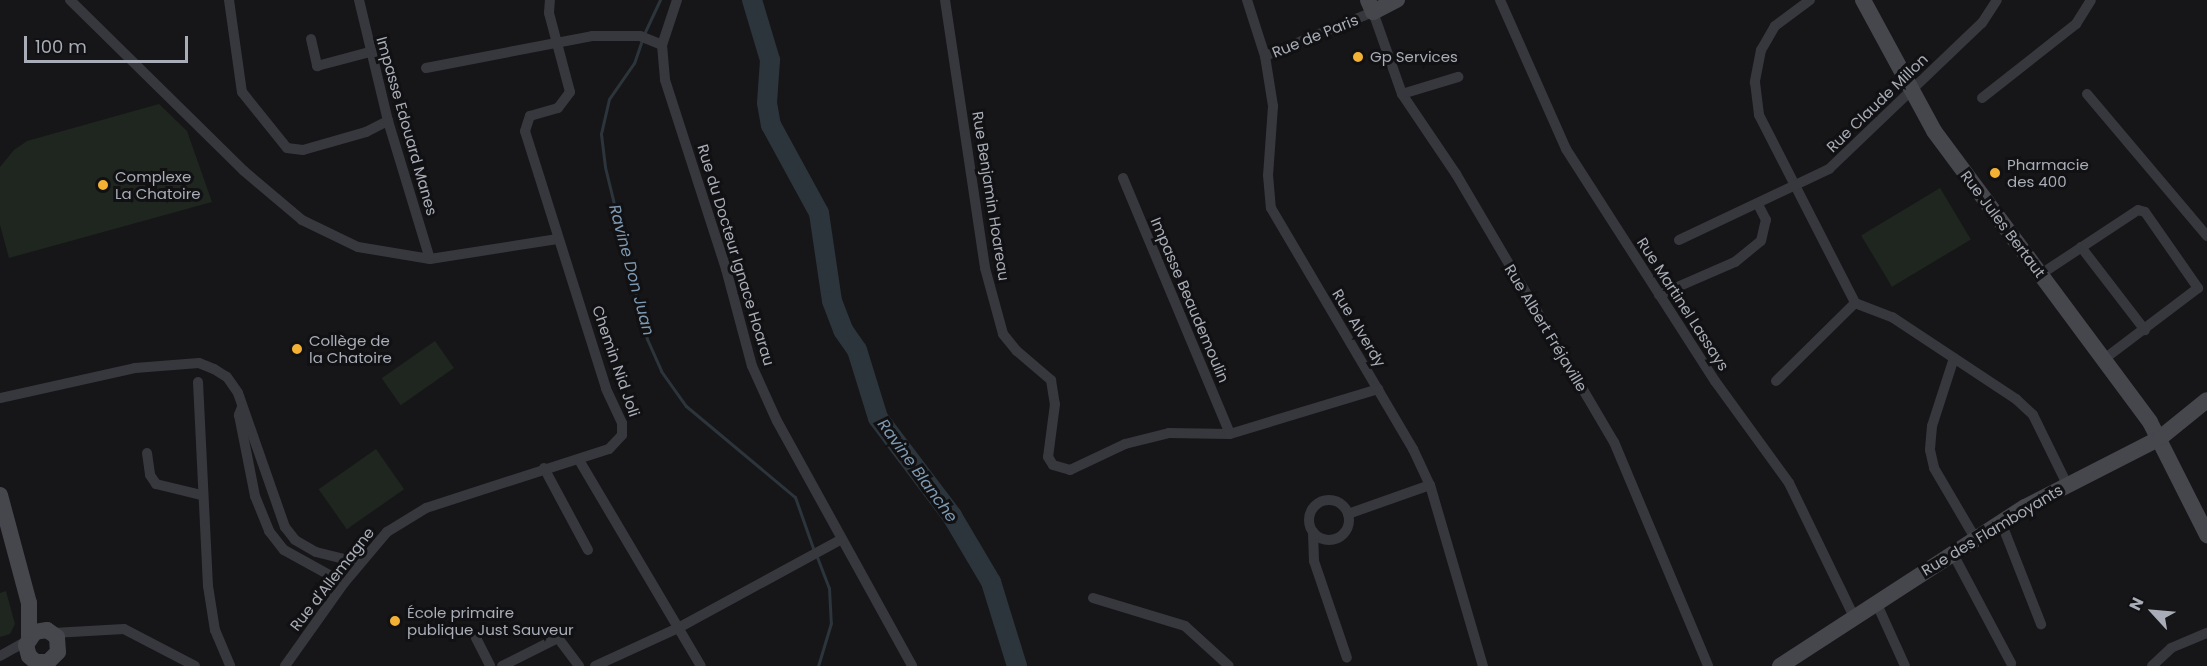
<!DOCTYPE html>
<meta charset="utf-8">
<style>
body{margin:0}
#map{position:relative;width:2207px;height:666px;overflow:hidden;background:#161618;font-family:Poppins,sans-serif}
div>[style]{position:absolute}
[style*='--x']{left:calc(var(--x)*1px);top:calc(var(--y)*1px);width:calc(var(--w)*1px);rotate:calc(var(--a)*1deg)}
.green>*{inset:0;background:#1e261f;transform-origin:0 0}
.stream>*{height:3px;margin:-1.5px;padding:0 1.5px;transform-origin:1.5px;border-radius:1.5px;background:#2c353c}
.river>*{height:20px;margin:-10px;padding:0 10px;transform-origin:10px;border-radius:10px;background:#2c353c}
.street>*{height:10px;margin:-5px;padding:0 5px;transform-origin:5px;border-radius:5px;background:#37383d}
.street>.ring{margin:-5px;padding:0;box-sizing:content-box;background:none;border:10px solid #37383d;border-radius:50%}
.secondary>*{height:16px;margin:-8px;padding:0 8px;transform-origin:8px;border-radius:8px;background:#45474d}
.dots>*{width:16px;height:16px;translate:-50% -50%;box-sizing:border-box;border:3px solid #111113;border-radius:50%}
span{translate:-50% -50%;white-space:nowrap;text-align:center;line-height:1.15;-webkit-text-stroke:6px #111113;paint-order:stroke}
.street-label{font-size:15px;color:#a8adb8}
.poi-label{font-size:15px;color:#a8adb8}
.left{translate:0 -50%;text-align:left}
.water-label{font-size:16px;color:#7f9bb3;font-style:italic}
.north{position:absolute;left:2123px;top:582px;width:60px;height:60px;-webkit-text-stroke:4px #111113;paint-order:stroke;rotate:296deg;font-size:16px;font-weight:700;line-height:24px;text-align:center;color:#a8adb8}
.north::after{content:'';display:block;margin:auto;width:21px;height:27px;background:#a8adb8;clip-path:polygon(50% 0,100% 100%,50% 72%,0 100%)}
.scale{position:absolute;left:24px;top:36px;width:164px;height:27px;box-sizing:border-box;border:3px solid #a8adb8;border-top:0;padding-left:8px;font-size:18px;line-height:21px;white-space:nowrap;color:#a8adb8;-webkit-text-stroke:4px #111113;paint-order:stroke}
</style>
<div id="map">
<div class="green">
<div style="clip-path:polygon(159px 104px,187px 131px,212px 202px,9px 258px,0 225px,0 167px,14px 150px,27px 141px)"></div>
<div style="left:1940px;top:188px;width:60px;height:92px;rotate:59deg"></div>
<div style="left:435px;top:341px;width:33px;height:65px;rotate:55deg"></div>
<div style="left:376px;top:449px;width:49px;height:70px;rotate:55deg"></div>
<div style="clip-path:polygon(6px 591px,15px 624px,10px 634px,0 637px,0 593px)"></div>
</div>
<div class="stream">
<div style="--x:644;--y:34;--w:38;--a:-65"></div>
<div style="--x:642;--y:40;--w:24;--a:109"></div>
<div style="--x:634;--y:63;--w:44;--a:124.8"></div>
<div style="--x:609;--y:99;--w:36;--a:103"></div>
<div style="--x:601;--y:134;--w:33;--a:83"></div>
<div style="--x:605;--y:167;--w:177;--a:76.3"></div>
<div style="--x:647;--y:339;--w:35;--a:66"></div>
<div style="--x:661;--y:371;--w:43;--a:54.5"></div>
<div style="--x:686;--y:406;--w:142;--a:39.9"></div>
<div style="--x:795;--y:497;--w:57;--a:70.6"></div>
<div style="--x:817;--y:557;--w:33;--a:69"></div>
<div style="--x:829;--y:588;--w:35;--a:87"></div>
<div style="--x:831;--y:623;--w:45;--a:106.8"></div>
</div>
<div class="river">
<div style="--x:752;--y:0;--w:63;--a:73.3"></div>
<div style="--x:770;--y:60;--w:43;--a:94"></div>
<div style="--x:767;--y:103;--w:22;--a:80"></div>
<div style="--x:771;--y:125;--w:100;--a:61.4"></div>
<div style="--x:819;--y:213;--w:89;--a:81.6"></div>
<div style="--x:832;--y:301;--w:31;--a:69"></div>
<div style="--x:843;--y:330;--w:24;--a:55"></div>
<div style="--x:857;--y:350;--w:71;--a:72.8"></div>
<div style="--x:878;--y:418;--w:123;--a:52.9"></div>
<div style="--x:952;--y:516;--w:77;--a:59.4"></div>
<div style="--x:991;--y:582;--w:88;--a:72.8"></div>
</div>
<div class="street">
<div style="--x:70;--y:0;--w:244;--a:44.5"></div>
<div style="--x:244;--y:171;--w:76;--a:40.2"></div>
<div style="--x:302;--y:220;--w:62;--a:25.7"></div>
<div style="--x:358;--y:247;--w:73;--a:9.5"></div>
<div style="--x:430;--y:259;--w:129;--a:-8.9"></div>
<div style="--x:229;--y:0;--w:93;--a:82"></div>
<div style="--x:242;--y:92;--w:72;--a:51.2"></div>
<div style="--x:287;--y:148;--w:16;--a:7"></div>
<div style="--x:303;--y:150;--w:66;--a:-15.9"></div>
<div style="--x:366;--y:132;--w:25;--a:-27"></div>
<div style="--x:359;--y:0;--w:124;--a:76.5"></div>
<div style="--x:388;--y:121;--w:144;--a:73.1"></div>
<div style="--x:677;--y:0;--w:47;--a:108.4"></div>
<div style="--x:662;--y:45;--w:35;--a:85"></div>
<div style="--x:665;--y:80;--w:199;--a:72.1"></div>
<div style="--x:726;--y:269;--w:100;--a:75"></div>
<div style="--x:752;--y:366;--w:60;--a:65.6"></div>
<div style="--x:777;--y:421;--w:280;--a:61.1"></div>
<div style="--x:945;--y:0;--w:271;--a:81.5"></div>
<div style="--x:985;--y:268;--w:68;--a:74.7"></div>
<div style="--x:1003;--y:334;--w:22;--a:51"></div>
<div style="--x:1017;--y:351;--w:45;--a:40.5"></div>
<div style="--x:1051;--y:380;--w:24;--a:81"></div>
<div style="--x:1055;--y:404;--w:53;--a:97.5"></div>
<div style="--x:1048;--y:457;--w:9;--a:58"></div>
<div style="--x:1053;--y:465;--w:18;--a:16"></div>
<div style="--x:1070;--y:470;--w:61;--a:-25.3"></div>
<div style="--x:1125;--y:444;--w:45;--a:-14"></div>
<div style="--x:1169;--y:433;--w:61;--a:0.9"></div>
<div style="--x:1230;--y:434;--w:155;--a:-16.9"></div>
<div style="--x:1247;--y:0;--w:59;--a:72.2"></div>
<div style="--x:1265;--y:56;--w:51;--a:80.9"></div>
<div style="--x:1273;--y:106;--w:69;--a:94.1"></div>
<div style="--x:1268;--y:175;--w:33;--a:85"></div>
<div style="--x:1271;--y:208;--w:280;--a:59.5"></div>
<div style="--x:1413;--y:449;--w:40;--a:65"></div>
<div style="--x:1430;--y:485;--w:189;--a:73.7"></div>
<div style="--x:1500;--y:0;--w:163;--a:66.1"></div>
<div style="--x:1566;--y:149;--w:276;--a:57.3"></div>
<div style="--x:1715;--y:381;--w:126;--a:54"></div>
<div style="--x:1789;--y:483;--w:149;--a:64.1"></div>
<div style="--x:1810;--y:0;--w:44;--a:143.4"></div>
<div style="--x:1775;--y:26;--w:28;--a:120"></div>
<div style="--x:1761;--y:50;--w:33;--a:101"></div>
<div style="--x:1755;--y:82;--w:33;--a:83"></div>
<div style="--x:1759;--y:115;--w:211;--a:62.9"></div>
<div style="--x:1855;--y:303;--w:40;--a:21"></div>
<div style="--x:1892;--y:317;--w:149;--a:33.5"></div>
<div style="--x:2016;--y:399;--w:23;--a:43"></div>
<div style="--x:2033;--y:415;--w:77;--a:63.8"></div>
<div style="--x:311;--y:39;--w:28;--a:77"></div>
<div style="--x:317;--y:66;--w:55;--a:-14.8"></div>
<div style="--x:1265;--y:56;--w:117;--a:-22.2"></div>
<div style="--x:1373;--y:12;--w:87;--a:70.5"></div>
<div style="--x:1402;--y:94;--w:97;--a:56"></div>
<div style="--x:1456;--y:174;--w:311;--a:59.5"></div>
<div style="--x:1614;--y:442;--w:243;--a:67.2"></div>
<div style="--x:426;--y:68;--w:169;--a:-10.9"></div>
<div style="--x:592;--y:36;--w:48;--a:0"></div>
<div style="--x:640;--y:36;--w:24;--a:22"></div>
<div style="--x:1402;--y:94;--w:59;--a:-16.9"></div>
<div style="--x:2087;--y:94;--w:186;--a:49.8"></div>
<div style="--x:1982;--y:98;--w:120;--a:-38.2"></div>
<div style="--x:2076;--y:24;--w:28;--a:-58"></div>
<div style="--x:1123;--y:178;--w:277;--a:67.3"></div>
<div style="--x:1679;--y:240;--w:166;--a:-25.3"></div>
<div style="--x:1829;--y:169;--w:211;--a:-43.7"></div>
<div style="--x:1982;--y:23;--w:27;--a:-57"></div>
<div style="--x:2081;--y:247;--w:105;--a:52.4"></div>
<div style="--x:2041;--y:274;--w:116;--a:-33.4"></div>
<div style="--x:2138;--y:210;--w:7;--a:16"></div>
<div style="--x:2145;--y:212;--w:93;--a:55.1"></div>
<div style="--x:2198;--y:288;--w:118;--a:142.9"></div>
<div style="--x:1659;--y:295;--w:83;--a:-23.5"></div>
<div style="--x:1735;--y:262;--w:33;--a:-39"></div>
<div style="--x:1761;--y:241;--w:22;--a:-77"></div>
<div style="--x:1766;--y:220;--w:18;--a:-117"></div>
<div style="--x:1954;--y:358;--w:71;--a:107.9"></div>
<div style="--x:1932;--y:426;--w:24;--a:95"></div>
<div style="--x:1930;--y:450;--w:18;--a:77"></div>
<div style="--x:1934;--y:468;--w:81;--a:59.6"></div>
<div style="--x:1776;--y:381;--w:111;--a:-44.6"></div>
<div style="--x:198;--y:382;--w:204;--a:87.2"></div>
<div style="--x:208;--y:586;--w:45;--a:81"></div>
<div style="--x:215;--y:630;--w:39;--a:67"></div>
<div style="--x:0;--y:398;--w:138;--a:-12.5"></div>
<div style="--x:135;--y:368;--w:64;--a:-4.5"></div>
<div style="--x:199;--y:363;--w:16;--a:22"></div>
<div style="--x:214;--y:369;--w:15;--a:32"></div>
<div style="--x:227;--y:377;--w:19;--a:55"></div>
<div style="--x:238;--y:393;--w:142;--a:70.7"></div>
<div style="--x:285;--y:527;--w:16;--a:52"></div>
<div style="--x:295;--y:540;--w:24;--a:30"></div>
<div style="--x:316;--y:552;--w:45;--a:14"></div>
<div style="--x:242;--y:407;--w:9;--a:111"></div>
<div style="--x:239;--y:415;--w:83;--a:78.8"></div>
<div style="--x:255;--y:496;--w:38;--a:68"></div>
<div style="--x:269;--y:531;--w:24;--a:52"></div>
<div style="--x:284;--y:550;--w:68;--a:28.8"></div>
<div style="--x:147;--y:453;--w:22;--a:82"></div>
<div style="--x:150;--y:475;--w:11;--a:56"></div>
<div style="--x:156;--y:484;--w:46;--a:13.7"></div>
<div style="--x:579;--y:460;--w:239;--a:59.4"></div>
<div style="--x:544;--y:468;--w:93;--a:61.8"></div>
<div class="ring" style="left:1309px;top:500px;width:30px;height:30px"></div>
<div style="--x:1348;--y:514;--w:87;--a:-19.5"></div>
<div style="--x:2001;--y:522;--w:110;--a:68.6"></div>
<div style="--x:1313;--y:532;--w:29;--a:88"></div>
<div style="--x:1314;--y:561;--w:102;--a:71.2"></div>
<div style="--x:1952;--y:552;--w:126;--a:62"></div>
<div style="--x:1093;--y:598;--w:96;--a:16.9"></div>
<div style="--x:1185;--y:626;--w:59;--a:42.3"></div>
<div style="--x:1876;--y:602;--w:70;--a:65.6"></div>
<div style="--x:53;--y:633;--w:71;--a:-3.2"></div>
<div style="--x:124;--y:629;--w:80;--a:27.5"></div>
<div style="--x:476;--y:638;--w:31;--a:63"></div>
<div style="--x:0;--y:656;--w:31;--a:-29"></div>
<div style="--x:285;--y:666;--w:102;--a:-54.6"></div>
<div style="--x:344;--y:583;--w:67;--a:-49.9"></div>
<div style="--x:387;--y:532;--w:46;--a:-31.6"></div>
<div style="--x:426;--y:508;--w:192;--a:-17.9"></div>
<div style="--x:609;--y:449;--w:19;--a:-47"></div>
<div style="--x:622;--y:435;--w:12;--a:-90"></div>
<div style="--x:622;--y:423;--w:38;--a:-115"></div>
<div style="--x:606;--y:388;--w:269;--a:-107.5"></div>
<div style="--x:525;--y:131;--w:16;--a:-72"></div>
<div style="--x:530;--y:116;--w:29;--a:-16"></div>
<div style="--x:558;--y:108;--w:20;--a:-53"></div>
<div style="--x:570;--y:92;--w:82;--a:-104.9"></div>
<div style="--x:549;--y:13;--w:13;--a:-86"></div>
<div style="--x:502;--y:666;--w:63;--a:-26.6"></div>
<div style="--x:558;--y:638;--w:35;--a:53"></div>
<div style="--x:595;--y:666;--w:94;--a:-24.6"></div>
<div style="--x:680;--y:627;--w:184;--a:-28.5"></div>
<div style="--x:2152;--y:666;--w:26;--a:-43"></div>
<div style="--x:2171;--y:648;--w:39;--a:-23"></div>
</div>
<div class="secondary">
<div style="--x:1368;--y:0;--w:13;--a:67"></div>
<div style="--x:1373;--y:12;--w:27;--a:-27"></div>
<div style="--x:1863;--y:0;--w:149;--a:61.5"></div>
<div style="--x:1934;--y:131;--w:362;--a:53.4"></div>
<div style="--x:2150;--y:422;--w:127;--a:63.2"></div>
<div style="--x:0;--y:495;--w:112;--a:75"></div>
<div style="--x:29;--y:603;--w:34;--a:90"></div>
<div style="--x:36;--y:662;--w:12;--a:0"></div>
<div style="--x:48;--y:662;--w:14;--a:-45"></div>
<div style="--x:58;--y:652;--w:15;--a:-94"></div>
<div style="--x:57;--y:637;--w:12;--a:-145"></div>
<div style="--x:47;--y:630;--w:12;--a:171"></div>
<div style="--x:35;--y:632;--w:16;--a:125"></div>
<div style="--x:26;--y:645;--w:11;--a:75"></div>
<div style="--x:29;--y:656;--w:15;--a:42"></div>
<div style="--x:1780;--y:666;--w:292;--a:-33"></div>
<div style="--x:2025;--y:507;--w:152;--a:-27.1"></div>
<div style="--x:2160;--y:438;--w:60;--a:-39"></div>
</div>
<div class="dots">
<div style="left:1358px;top:57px;background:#f2b134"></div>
<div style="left:1995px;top:173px;background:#f2b134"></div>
<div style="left:103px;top:185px;background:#f2b134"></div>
<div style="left:297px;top:349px;background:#f2b134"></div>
<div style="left:395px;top:621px;background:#f2b134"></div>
</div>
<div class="street-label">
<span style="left:1315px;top:36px;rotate:-22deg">Rue de Paris</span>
<span style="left:1877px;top:103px;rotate:-44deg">Rue Claude Millon</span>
<span style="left:407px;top:126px;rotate:74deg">Impasse Edouard Manes</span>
<span style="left:991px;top:196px;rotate:81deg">Rue Benjamin Hoareau</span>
<span style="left:2003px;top:224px;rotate:53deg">Rue Jules Bertaut</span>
<span style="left:736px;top:255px;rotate:73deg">Rue du Docteur Ignace Hoarau</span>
<span style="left:1190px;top:300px;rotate:67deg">Impasse Beaudemoulin</span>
<span style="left:1683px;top:304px;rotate:57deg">Rue Martinel Lassays</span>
<span style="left:1359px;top:328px;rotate:59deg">Rue Alverdy</span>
<span style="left:1546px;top:328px;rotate:59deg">Rue Albert Fréjaville</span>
<span style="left:616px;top:361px;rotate:71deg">Chemin Nid Joli</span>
<span style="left:1992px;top:530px;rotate:-31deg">Rue des Flamboyants</span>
<span style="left:332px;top:579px;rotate:-52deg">Rue d'Allemagne</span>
</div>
<div class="poi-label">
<span class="left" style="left:1370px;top:57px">Gp Services</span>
<span class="left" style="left:2007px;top:173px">Pharmacie<br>des 400</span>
<span class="left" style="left:115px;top:185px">Complexe<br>La Chatoire</span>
<span class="left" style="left:309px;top:349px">Collège de<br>la Chatoire</span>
<span class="left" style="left:407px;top:621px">École primaire<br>publique Just Sauveur</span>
</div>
<div class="water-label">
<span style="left:631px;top:270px;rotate:75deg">Ravine Don Juan</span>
<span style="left:917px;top:471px;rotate:54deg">Ravine Blanche</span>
</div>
<div class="north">N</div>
<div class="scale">100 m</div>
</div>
